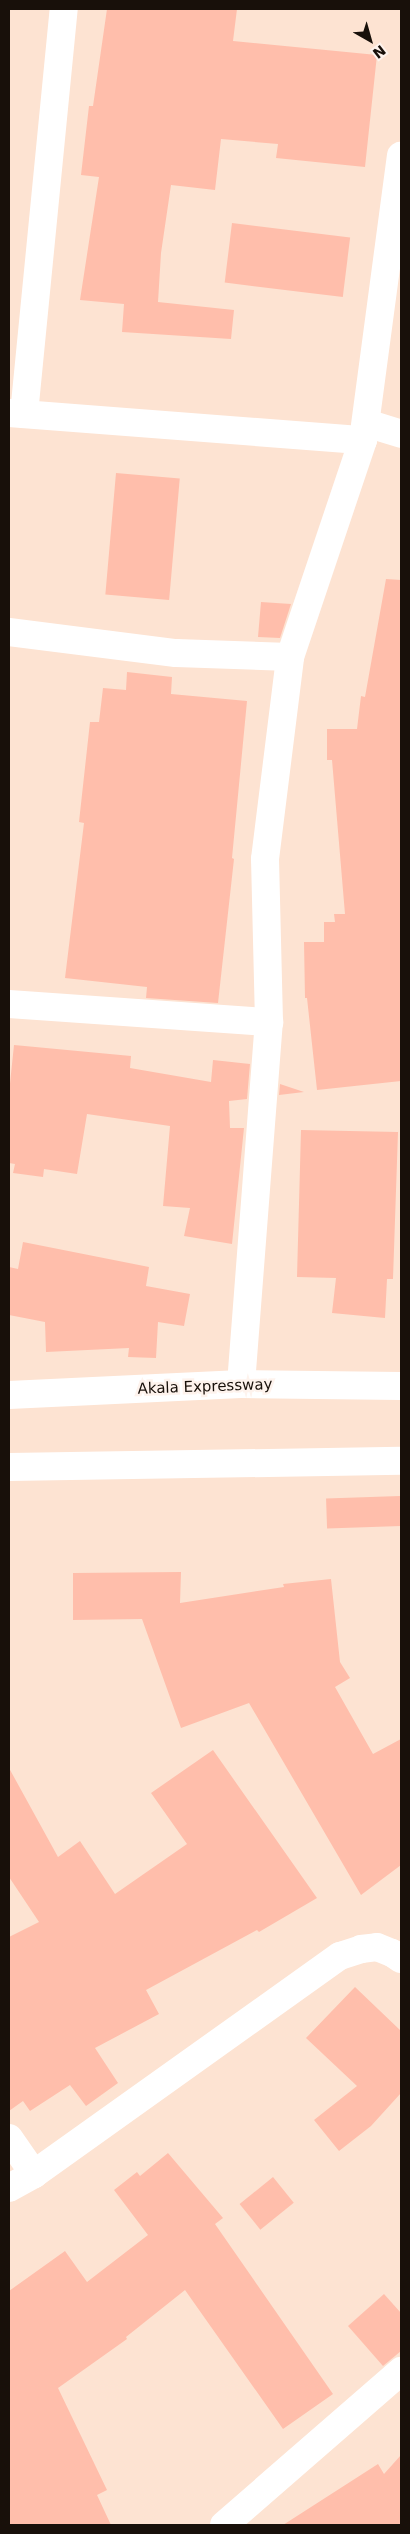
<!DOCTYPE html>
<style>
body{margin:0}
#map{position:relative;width:410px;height:2534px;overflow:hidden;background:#fde3d2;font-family:"DejaVu Sans",sans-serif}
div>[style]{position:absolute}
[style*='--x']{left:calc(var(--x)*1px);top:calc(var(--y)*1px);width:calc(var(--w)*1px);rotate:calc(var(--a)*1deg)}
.building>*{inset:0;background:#ffbeab;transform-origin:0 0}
.minor>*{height:28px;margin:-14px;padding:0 14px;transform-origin:14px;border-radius:14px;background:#fff}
.major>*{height:28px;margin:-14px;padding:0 14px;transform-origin:14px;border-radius:14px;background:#fff}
span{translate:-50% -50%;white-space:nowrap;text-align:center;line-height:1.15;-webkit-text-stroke:5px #fef3ed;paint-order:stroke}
.street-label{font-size:15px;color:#18100a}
.frame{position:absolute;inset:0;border:10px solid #18100a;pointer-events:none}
.north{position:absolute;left:345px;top:15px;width:50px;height:50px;-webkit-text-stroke:4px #fef3ed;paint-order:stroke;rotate:142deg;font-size:14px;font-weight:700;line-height:20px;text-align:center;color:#18100a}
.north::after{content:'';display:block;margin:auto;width:18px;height:22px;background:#18100a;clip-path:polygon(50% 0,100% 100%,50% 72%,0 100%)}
</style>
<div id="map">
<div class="building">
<div style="clip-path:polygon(107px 9px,237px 9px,233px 41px,377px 55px,365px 167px,276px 158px,278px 144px,221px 139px,215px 190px,171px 185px,161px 253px,158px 302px,234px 310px,231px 339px,122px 332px,124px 304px,80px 300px,99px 177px,81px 175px,89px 106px,93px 106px)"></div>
<div style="left:232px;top:223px;width:119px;height:60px;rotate:7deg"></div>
<div style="left:116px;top:473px;width:64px;height:122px;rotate:5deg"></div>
<div style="clip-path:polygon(386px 579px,401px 580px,401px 1081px,317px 1090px,307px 998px,305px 998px,304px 942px,324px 942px,324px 922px,335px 922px,334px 914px,345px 914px,332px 760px,327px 760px,327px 729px,357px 729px,361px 696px,365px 697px)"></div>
<div style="clip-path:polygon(261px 602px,291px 604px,280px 638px,258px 637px)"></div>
<div style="clip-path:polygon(127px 672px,172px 677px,171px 694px,247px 701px,232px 858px,234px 859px,218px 1003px,146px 998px,147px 987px,65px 978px,84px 823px,79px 822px,90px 722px,99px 722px,103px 688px,126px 690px)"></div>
<div style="clip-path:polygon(14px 1045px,131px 1056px,130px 1068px,211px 1082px,213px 1060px,250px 1064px,247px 1099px,229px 1101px,230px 1128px,244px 1128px,232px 1244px,184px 1236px,190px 1208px,163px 1206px,170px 1126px,87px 1114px,77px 1174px,44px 1169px,43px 1177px,13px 1173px,15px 1164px,9px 1163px,9px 1093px)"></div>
<div style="clip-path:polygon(280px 1084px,304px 1092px,279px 1095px)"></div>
<div style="clip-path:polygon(301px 1130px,398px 1132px,393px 1279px,387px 1279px,385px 1318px,332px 1313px,336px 1278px,297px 1277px)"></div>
<div style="clip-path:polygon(23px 1242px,149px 1267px,146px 1286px,190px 1294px,184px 1326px,158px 1322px,156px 1358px,128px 1357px,129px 1348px,46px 1352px,45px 1322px,9px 1315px,9px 1267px,18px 1269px)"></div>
<div style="left:400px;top:1496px;width:30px;height:74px;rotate:88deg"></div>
<div style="clip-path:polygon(181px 1572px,180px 1603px,284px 1587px,283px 1584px,331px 1579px,340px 1662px,350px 1678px,335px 1687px,373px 1754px,401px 1739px,401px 1865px,361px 1895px,249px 1703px,181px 1728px,142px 1619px,73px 1620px,73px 1573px)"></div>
<div style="clip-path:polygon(213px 1750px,317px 1898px,259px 1932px,257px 1930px,146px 1990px,159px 2014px,95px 2048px,118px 2083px,86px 2106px,70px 2085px,30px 2111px,23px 2101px,9px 2111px,9px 1937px,39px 1922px,9px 1877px,9px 1768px,58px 1857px,80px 1841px,115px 1894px,187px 1844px,151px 1793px)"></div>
<div style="clip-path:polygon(355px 1987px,401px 2031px,401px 2093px,371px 2126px,339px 2151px,314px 2120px,357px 2086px,306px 2038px)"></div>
<div style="clip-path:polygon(168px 2153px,223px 2218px,215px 2224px,333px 2394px,283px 2429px,185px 2290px,126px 2337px,127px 2339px,58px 2388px,107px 2490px,97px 2495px,111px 2525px,9px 2525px,9px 2291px,65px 2251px,87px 2282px,148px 2235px,114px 2190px,137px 2172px,140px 2176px)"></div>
<div style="left:273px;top:2177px;width:33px;height:43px;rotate:51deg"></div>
<div style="clip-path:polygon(384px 2294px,401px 2313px,401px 2351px,383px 2366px,348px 2326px)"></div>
<div style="clip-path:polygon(401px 2455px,401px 2525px,283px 2525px,378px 2464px,384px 2474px)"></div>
</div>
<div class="minor">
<div style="--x:9;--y:413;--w:355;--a:4.4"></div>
<div style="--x:24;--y:414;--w:407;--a:-84.4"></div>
<div style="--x:366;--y:423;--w:37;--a:17"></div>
<div style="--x:9;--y:632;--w:168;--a:7.2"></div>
<div style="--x:176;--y:653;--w:114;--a:2"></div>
<div style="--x:9;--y:1004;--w:261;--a:4"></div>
<div style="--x:241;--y:1384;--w:363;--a:-85.6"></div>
<div style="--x:269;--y:1022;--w:163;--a:-91.4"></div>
<div style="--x:265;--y:859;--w:204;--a:-82.9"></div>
<div style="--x:290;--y:657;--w:229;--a:-71.4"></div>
<div style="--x:363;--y:440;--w:287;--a:-82.4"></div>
<div style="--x:9;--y:2138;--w:44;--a:55.2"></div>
<div style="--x:9;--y:2188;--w:29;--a:-29"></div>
<div style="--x:34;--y:2174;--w:376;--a:-35.5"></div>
<div style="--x:340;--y:1956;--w:22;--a:-18"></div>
<div style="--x:361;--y:1949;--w:16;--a:-7"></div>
<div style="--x:377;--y:1947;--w:16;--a:22"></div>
<div style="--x:392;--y:1953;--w:11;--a:34"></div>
<div style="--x:224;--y:2525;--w:235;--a:-41"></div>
</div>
<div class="major">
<div style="--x:9;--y:1395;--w:232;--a:-2.7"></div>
<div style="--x:241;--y:1384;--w:160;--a:0.7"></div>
<div style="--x:9;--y:1467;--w:392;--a:-0.9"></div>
</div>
<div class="street-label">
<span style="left:205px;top:1387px;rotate:-2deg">Akala Expressway</span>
</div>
<div class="frame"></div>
<div class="north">N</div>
</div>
